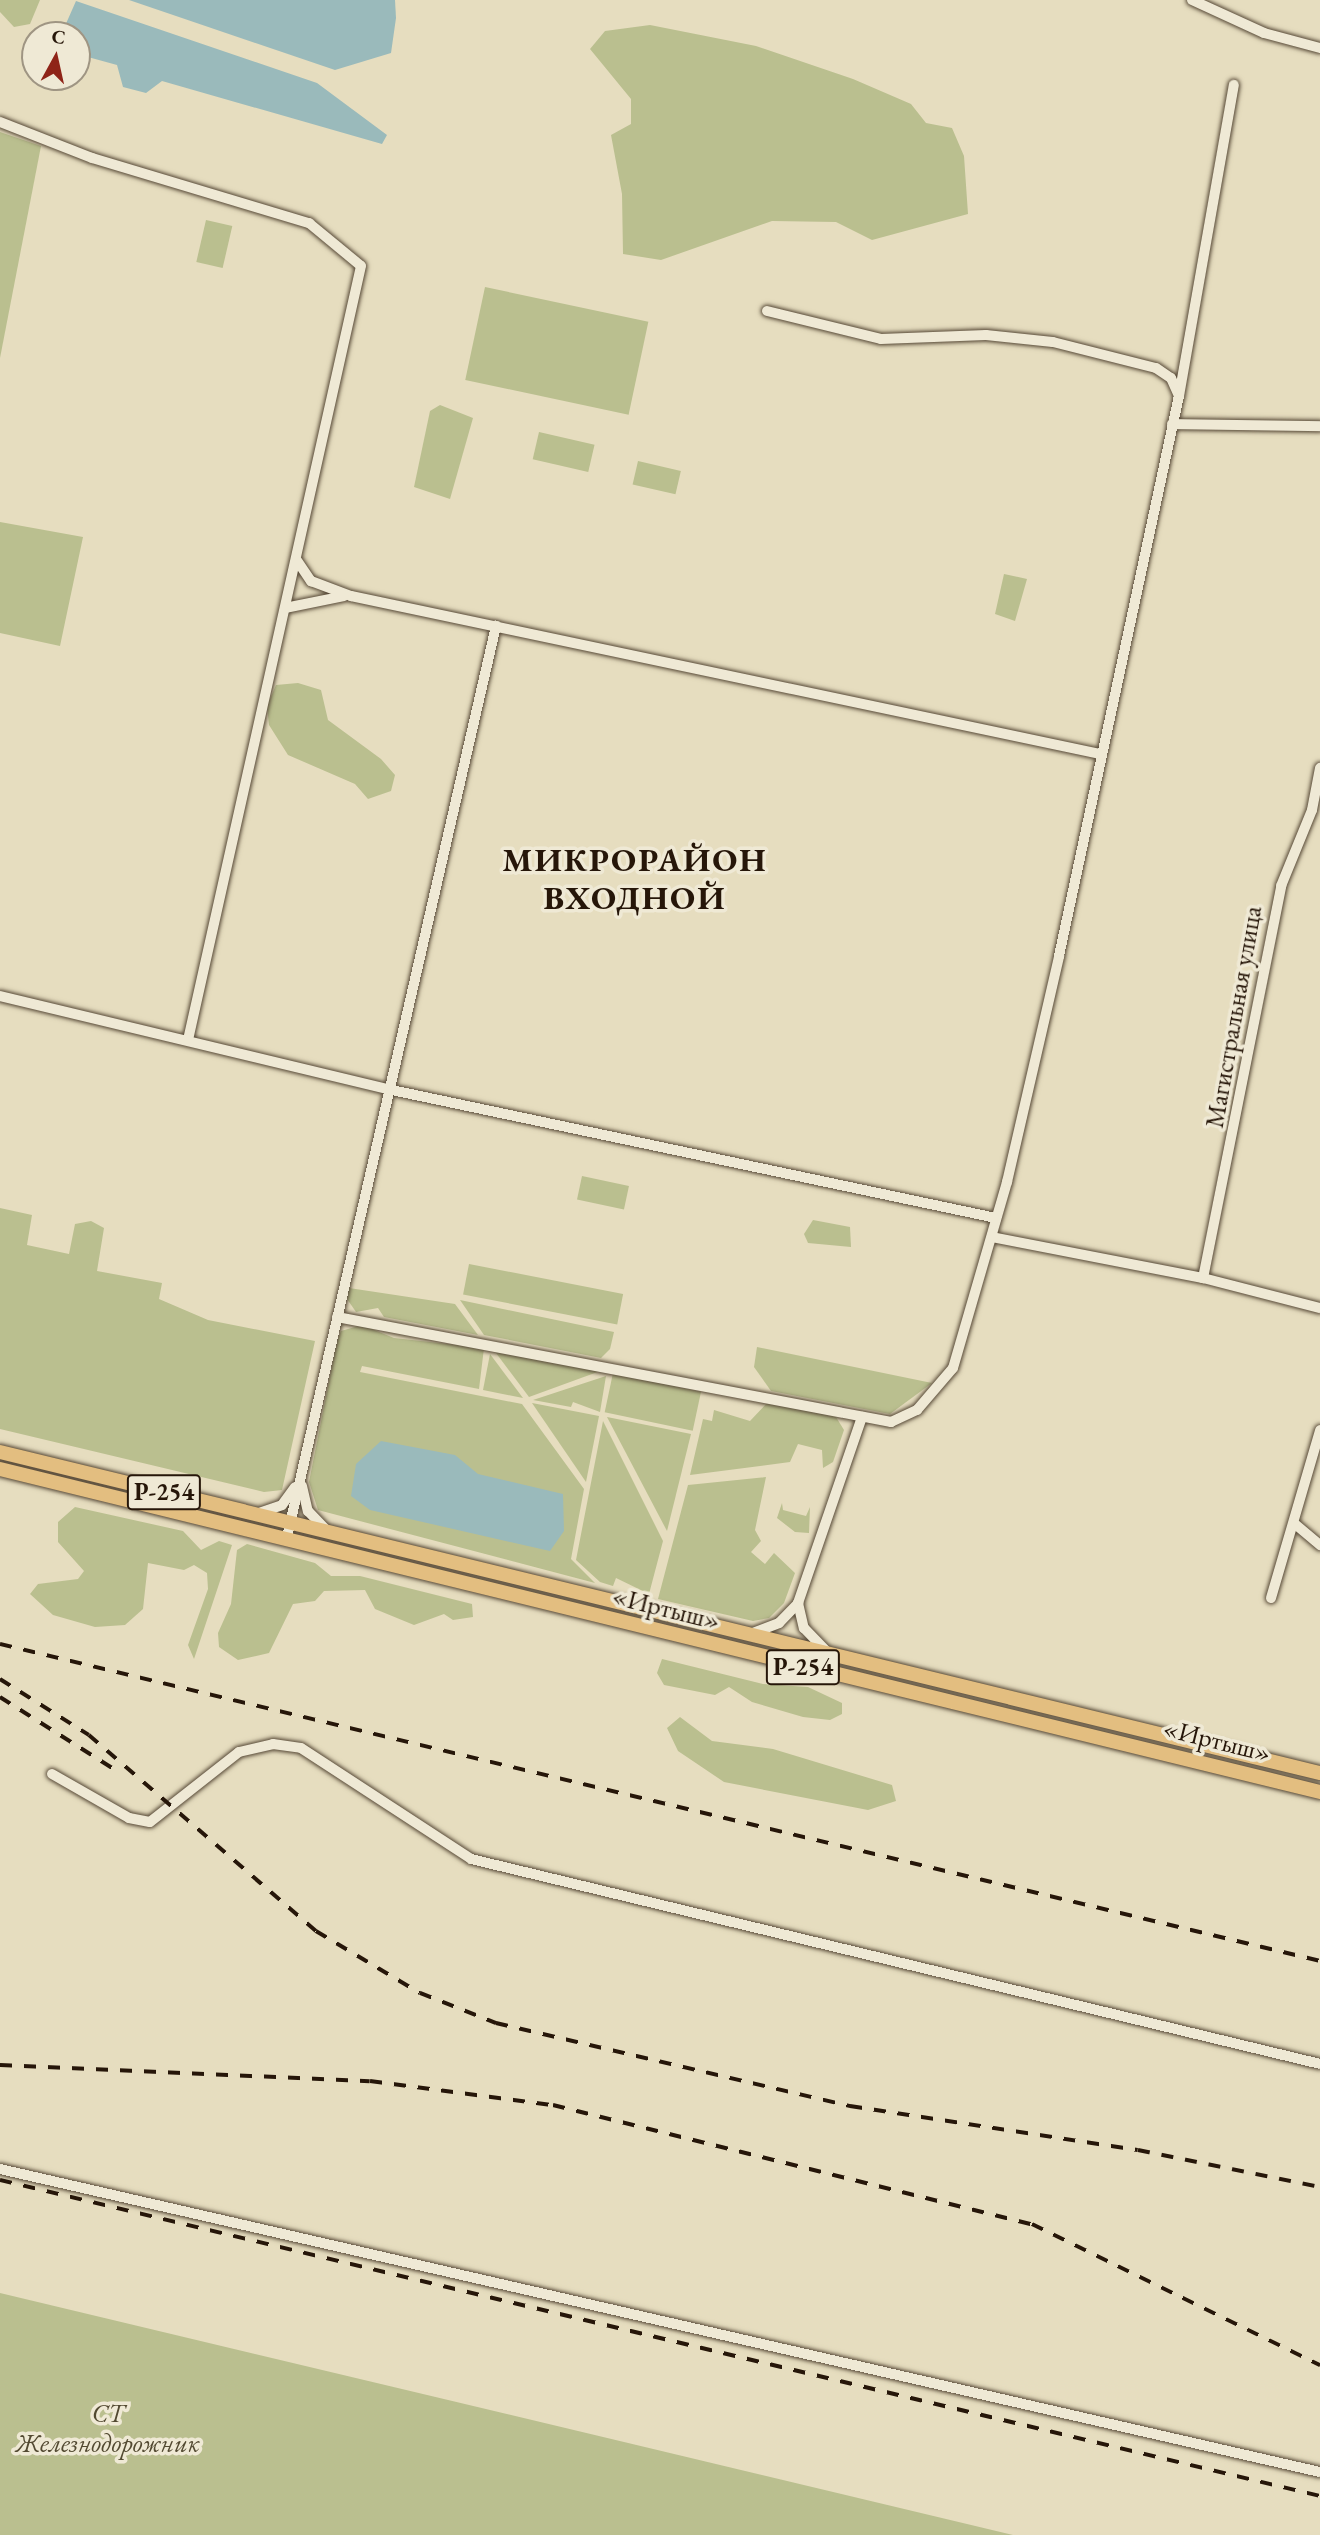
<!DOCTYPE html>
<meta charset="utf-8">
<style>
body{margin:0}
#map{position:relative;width:1320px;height:2535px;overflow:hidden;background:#e6ddbf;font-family:"EB Garamond",serif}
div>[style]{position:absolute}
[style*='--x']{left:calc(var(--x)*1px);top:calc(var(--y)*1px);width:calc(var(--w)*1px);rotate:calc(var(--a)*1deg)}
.green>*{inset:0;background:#babf8f;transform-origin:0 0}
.water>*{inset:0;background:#9ababb}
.roads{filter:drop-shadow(0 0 2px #564836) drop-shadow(0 0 2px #564836)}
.minor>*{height:10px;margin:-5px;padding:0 5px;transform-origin:5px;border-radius:5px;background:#efe9d5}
.major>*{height:14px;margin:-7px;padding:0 7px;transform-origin:7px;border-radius:7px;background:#e3be80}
.rail>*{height:3.5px;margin-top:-1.75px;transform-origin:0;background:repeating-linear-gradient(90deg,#261609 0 12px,transparent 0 24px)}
span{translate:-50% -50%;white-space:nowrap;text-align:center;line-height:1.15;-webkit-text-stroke:7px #efe9d5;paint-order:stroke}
.shield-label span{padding:2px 5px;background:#efe9d5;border:2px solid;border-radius:5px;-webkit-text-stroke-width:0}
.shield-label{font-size:24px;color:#261609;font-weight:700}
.street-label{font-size:26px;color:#261609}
.park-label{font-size:26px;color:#524931;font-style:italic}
.district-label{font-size:33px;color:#261609;font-weight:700;letter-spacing:2px}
.north{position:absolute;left:21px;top:21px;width:70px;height:70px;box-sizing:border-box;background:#efe9d5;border:2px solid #9f9583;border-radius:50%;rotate:8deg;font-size:19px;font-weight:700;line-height:28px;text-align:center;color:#261609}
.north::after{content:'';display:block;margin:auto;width:24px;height:32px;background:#8f2418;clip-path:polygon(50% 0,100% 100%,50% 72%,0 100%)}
</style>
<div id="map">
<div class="green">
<div style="clip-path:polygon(0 0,40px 0,30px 24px,14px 27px,0 12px)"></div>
<div style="clip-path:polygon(650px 25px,756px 46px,853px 79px,911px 104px,926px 123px,952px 128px,964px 156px,968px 214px,872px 240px,836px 222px,772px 221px,661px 260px,623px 254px,622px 194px,611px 135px,631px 124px,631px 99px,590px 49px,605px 31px)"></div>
<div style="clip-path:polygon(0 132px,41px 146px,0 358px)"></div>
<div style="left:206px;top:220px;width:27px;height:43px;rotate:13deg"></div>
<div style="left:485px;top:287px;width:167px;height:95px;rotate:12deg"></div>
<div style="clip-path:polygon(440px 405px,473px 418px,450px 499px,414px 487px,430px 411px)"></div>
<div style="left:539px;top:432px;width:57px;height:28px;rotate:13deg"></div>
<div style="left:638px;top:461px;width:44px;height:24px;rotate:13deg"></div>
<div style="clip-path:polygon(0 522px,83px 537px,60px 646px,0 633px)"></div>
<div style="clip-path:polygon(1004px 574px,1027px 579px,1015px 621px,995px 614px)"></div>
<div style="clip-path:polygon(298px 683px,321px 690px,328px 720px,381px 759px,395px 775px,391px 791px,368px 799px,355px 784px,288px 755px,269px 725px,267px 706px,276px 685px)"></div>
<div style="left:582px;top:1176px;width:48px;height:24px;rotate:12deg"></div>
<div style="clip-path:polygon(0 1208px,32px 1215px,27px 1245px,69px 1254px,75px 1224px,91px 1221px,104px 1228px,97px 1271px,162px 1283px,159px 1299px,208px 1320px,315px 1341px,282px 1490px,264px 1492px,0 1429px)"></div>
<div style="clip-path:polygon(813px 1220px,850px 1227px,851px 1247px,808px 1243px,804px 1234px)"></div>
<div style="left:469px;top:1264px;width:157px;height:31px;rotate:11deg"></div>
<div style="clip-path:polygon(349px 1288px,455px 1304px,478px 1335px,384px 1317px,378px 1308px,356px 1312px,345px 1296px)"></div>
<div style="clip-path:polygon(460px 1300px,614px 1332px,610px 1349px,601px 1358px,484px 1335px)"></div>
<div style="clip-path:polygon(362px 1325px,394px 1338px,484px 1348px,479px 1389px,362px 1366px,360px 1372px,522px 1404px,584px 1489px,571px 1559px,595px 1583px,318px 1510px,309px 1482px,337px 1341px,341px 1331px)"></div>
<div style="clip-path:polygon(757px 1347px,932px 1383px,890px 1414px,771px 1391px,754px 1367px)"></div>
<div style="clip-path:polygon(493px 1349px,603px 1370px,529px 1397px)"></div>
<div style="clip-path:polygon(490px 1354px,523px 1398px,483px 1390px)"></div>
<div style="left:613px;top:1373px;width:90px;height:40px;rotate:12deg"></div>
<div style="clip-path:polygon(606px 1376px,600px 1412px,573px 1402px,571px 1407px,533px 1400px)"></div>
<div style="clip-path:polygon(768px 1402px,836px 1417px,844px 1430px,833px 1462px,823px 1468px,822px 1450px,798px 1444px,790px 1462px,690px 1475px,703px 1419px,712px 1421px,714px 1410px,750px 1421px)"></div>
<div style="clip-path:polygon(532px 1403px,599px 1416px,586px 1482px)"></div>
<div style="clip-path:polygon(607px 1417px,691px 1434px,667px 1531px)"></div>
<div style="clip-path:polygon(603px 1421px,663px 1541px,649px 1594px,616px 1578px,613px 1586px,600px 1582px,576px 1560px)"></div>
<div style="clip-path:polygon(766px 1477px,755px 1530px,761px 1541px,751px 1552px,765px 1564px,774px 1553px,795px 1573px,784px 1603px,769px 1618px,753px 1621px,658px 1599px,688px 1485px)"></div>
<div style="clip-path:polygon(782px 1503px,783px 1510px,806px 1516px,810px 1507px,809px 1533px,795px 1532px,777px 1518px)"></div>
<div style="clip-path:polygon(75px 1507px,183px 1531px,201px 1550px,219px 1541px,232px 1545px,194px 1659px,188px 1645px,208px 1589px,207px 1573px,194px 1565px,184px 1570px,148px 1563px,143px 1609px,125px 1625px,95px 1627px,53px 1615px,30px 1594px,38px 1584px,78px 1579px,84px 1571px,58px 1542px,58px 1522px)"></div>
<div style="clip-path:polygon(247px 1544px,315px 1563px,331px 1576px,360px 1576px,472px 1604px,473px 1617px,453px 1620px,444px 1614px,414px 1625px,375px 1609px,365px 1590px,324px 1591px,315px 1601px,293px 1604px,269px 1653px,238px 1660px,219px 1647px,218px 1633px,231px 1604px,237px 1550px)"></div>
<div style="clip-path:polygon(662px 1659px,763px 1684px,808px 1687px,842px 1703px,842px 1714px,830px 1720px,803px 1717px,752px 1702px,729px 1687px,715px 1695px,664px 1685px,657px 1673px)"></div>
<div style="clip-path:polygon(680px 1717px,712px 1741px,773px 1749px,892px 1785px,896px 1801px,868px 1810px,724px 1782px,678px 1751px,667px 1728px)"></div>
<div style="clip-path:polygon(0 2293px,1013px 2535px,0 2535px)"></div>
</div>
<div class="water">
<div style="clip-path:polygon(129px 0,395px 0,396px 18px,391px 53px,335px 70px)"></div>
<div style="clip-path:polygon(76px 1px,317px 83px,387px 135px,382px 144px,162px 81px,146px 93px,123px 87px,117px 65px,77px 54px,77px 35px,61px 35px)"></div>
<div style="clip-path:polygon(381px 1441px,455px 1455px,478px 1474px,563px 1494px,564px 1531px,550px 1551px,370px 1510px,351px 1496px,356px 1464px)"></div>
</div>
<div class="roads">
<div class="minor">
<div style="--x:1192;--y:0;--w:79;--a:24.6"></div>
<div style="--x:1264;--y:33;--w:58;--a:15"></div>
<div style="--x:0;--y:122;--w:99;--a:21.4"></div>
<div style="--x:92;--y:158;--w:227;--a:16.7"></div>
<div style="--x:309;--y:223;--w:67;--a:39.6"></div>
<div style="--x:361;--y:266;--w:793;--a:102.6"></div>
<div style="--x:767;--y:311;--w:117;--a:13.8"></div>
<div style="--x:881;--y:339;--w:105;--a:-2.2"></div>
<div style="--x:986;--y:335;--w:67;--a:6"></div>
<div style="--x:1053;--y:342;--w:106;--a:14.2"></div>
<div style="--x:1156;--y:368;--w:18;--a:34"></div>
<div style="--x:1171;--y:378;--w:20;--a:66"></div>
<div style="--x:1172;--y:424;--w:148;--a:0.8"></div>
<div style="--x:296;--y:559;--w:27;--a:56"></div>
<div style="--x:311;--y:581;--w:43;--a:20.6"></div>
<div style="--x:351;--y:596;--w:765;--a:11.91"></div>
<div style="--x:285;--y:608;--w:60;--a:-11.5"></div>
<div style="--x:0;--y:996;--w:398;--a:13.5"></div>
<div style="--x:387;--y:1089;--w:623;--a:11.96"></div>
<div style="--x:992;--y:1237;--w:215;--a:11"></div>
<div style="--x:1203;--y:1278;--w:121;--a:14.4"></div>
<div style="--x:1203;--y:1278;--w:400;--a:-78.7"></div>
<div style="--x:1281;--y:886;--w:82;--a:-67.8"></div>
<div style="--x:1312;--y:810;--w:43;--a:-79.2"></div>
<div style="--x:337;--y:1317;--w:564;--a:10.73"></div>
<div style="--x:891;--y:1422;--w:29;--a:-25"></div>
<div style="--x:917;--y:1410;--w:55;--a:-49.4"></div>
<div style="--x:953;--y:1368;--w:194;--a:-73.8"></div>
<div style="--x:1007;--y:1182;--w:232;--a:-77"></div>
<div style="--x:1059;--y:956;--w:573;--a:-77.91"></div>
<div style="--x:1179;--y:396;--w:316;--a:-80"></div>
<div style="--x:302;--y:1486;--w:26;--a:77"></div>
<div style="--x:308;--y:1511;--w:28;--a:46"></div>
<div style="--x:259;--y:1513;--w:24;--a:-19"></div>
<div style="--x:282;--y:1505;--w:22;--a:-54"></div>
<div style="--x:1295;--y:1524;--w:33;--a:40"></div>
<div style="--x:287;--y:1537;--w:935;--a:-77.08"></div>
<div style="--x:1271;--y:1598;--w:175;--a:-73.7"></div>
<div style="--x:798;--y:1603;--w:26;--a:77"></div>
<div style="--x:804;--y:1628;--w:30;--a:46"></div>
<div style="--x:753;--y:1633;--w:28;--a:-21"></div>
<div style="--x:779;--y:1623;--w:28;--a:-46"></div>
<div style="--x:798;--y:1603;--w:197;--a:-71"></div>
<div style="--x:52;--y:1774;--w:89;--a:29.7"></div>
<div style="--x:129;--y:1818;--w:21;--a:11"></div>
<div style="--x:150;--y:1822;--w:113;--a:-38.2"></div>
<div style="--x:239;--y:1752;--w:35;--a:-13"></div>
<div style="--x:273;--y:1744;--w:28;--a:8"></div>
<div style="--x:301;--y:1748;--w:203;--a:33.1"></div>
<div style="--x:471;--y:1859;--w:873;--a:13.57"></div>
<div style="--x:0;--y:2169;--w:1354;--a:12.93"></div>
</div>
<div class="major">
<div style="--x:0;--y:1452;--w:1358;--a:13.67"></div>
<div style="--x:0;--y:1469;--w:1359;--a:13.75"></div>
</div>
</div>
<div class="rail">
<div style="--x:0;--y:1644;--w:1358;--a:13.5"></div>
<div style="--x:0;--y:1679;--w:105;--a:32.2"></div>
<div style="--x:89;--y:1735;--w:300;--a:40.8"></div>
<div style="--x:316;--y:1931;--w:121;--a:30.8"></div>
<div style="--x:420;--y:1993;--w:82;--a:21.5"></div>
<div style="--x:496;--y:2023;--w:364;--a:13.2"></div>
<div style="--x:850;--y:2106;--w:291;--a:8.7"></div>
<div style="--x:1138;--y:2150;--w:186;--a:11.5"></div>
<div style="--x:0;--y:1697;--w:138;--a:32.3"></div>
<div style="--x:0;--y:2065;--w:370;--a:2.5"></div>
<div style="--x:370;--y:2081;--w:185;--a:7.5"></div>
<div style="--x:553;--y:2105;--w:494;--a:14"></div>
<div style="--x:1032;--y:2224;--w:321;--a:26.1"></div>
<div style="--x:0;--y:2180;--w:1357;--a:13.46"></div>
</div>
<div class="shield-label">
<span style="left:164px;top:1492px">Р-254</span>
<span style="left:803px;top:1667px">Р-254</span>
</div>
<div class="street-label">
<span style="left:1234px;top:1017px;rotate:-80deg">Магистральная улица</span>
<span style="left:666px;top:1609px;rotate:14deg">«Иртыш»</span>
<span style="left:1217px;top:1741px;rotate:14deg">«Иртыш»</span>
</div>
<div class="park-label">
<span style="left:108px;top:2429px">СТ<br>Железнодорожник</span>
</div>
<div class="district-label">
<span style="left:635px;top:879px">МИКРОРАЙОН<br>ВХОДНОЙ</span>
</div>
<div class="north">С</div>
</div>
